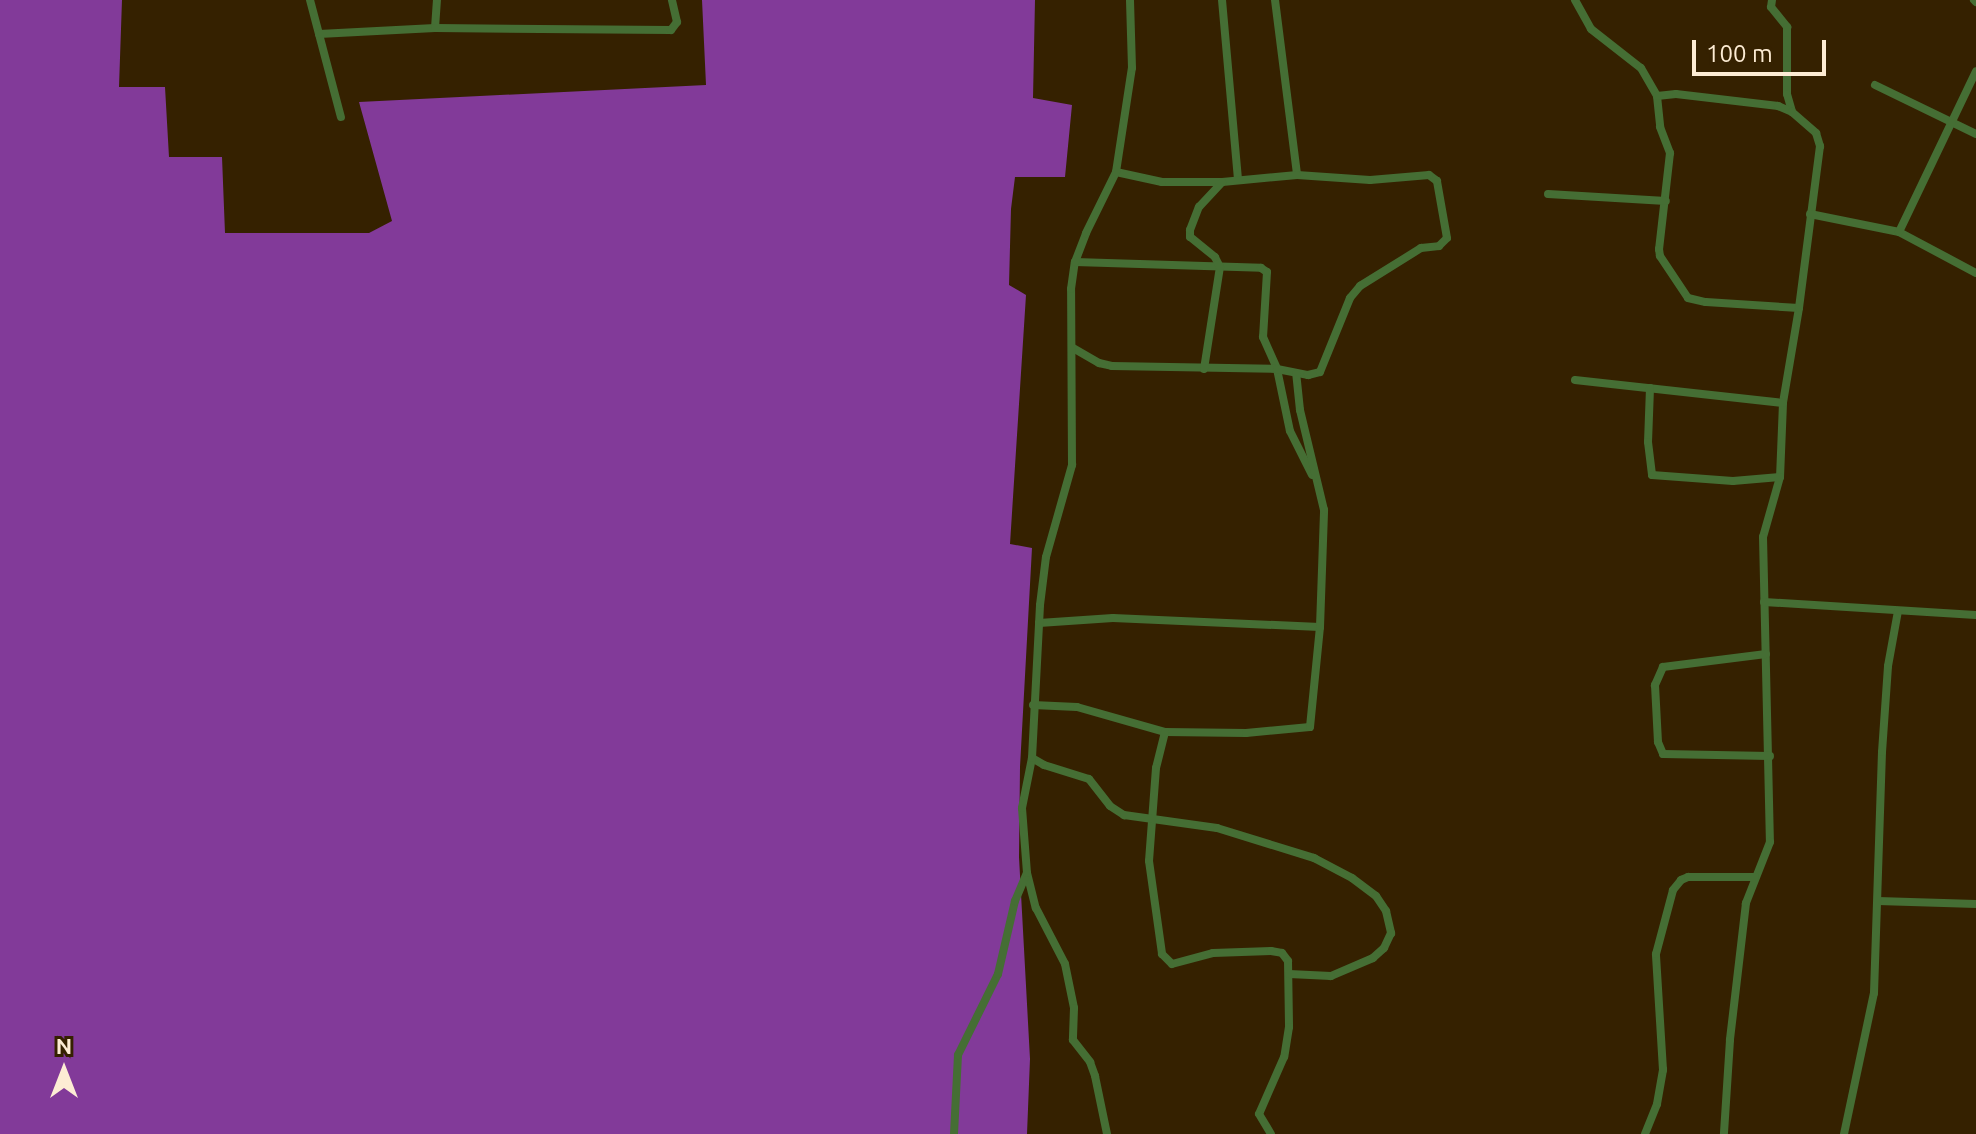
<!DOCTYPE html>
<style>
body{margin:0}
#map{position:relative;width:1976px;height:1134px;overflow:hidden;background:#352100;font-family:Ubuntu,sans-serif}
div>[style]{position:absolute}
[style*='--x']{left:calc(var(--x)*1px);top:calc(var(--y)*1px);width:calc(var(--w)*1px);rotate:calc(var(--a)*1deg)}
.forest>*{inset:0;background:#823a99}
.minor>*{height:8px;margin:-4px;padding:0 4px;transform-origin:4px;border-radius:4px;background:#456e34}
span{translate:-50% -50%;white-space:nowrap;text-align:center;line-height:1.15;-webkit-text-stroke:6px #352100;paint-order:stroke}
.north{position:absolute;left:24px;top:1030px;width:80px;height:80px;-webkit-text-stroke:6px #352100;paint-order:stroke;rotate:0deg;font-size:22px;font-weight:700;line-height:32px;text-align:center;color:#fdecd4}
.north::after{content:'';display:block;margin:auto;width:28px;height:36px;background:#fdecd4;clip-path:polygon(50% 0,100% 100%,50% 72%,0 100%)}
.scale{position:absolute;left:1692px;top:40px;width:134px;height:36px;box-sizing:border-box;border:4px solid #fdecd4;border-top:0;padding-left:10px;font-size:24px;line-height:28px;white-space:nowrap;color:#fdecd4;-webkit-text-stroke:6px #352100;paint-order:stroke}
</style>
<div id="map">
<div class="forest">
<div style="clip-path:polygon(0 0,122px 0,119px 87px,165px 87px,169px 157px,222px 157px,225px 233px,369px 233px,392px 221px,359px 102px,706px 85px,702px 0,1035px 0,1033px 98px,1072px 105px,1065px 177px,1015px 177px,1011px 209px,1009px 285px,1026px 295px,1010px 544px,1032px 548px,1020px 767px,1019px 857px,1030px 1059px,1027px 1134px,0 1134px)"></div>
</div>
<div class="minor">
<div style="--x:310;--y:0;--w:121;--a:75.2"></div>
<div style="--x:1222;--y:0;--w:180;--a:84.9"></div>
<div style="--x:1275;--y:0;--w:176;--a:82.8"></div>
<div style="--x:1575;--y:0;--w:33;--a:61"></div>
<div style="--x:1591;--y:29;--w:63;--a:38"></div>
<div style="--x:1641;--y:68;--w:32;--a:60"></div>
<div style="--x:1657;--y:96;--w:31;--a:84"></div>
<div style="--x:1660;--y:127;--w:28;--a:69"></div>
<div style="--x:1670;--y:153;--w:97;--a:96.5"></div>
<div style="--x:1659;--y:249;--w:7;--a:82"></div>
<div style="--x:1660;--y:256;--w:50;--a:56.3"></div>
<div style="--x:1688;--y:298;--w:18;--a:13"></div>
<div style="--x:1706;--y:302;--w:93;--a:3.7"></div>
<div style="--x:1799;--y:308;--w:96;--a:99.6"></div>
<div style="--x:1783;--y:403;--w:74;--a:92.3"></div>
<div style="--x:1780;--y:477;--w:62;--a:105.8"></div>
<div style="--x:1763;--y:537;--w:305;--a:88.7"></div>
<div style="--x:1770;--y:842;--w:66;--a:111.5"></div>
<div style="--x:1746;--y:903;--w:138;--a:96.7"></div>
<div style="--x:1730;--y:1040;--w:94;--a:93.7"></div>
<div style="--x:1772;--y:0;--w:7;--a:98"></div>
<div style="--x:1771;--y:7;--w:26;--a:51"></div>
<div style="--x:1787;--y:27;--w:67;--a:90"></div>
<div style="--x:1787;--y:94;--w:19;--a:74"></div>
<div style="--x:1974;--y:0;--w:3;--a:45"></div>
<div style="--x:435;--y:28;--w:28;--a:-86"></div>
<div style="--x:319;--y:34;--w:116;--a:-3"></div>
<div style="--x:435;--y:28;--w:236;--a:0.5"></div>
<div style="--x:671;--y:30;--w:10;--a:-53"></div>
<div style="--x:677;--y:22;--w:23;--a:-103"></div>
<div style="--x:1875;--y:85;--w:112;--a:25.9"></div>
<div style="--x:1657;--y:96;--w:19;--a:-6"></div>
<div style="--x:1676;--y:94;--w:103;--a:6.7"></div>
<div style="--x:1778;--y:106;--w:15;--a:23"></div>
<div style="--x:1792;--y:112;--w:32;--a:41"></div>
<div style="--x:1816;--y:133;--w:14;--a:73"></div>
<div style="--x:1820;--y:146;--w:163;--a:97.4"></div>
<div style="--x:1548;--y:194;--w:118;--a:3.4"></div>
<div style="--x:1810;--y:214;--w:91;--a:11.4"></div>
<div style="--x:1899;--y:232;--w:87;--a:28"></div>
<div style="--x:1899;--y:232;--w:178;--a:-64.4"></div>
<div style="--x:1075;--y:262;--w:186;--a:1.8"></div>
<div style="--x:1261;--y:268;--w:7;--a:34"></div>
<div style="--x:1267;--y:272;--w:65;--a:93.5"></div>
<div style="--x:1263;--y:337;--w:35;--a:66"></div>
<div style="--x:1277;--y:369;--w:63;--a:78.2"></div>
<div style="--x:1290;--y:431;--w:49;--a:63.4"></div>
<div style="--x:1073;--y:348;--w:30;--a:30"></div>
<div style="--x:1099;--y:363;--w:13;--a:13"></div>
<div style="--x:1112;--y:366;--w:165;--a:1"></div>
<div style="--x:1277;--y:369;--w:32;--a:11"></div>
<div style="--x:1308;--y:375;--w:12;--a:-14"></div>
<div style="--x:1320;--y:372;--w:80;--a:-67.9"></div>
<div style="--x:1350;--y:298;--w:16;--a:-50"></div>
<div style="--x:1360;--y:286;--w:72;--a:-31.9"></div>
<div style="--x:1421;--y:248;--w:18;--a:-6"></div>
<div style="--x:1439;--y:246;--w:11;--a:-45"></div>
<div style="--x:1447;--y:238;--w:58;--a:-100"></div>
<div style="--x:1437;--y:181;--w:10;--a:-143"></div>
<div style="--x:1429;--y:175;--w:59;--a:175.2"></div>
<div style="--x:1370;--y:180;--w:73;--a:-176.1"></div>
<div style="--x:1297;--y:175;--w:75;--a:174.7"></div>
<div style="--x:1222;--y:182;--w:60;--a:180"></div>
<div style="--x:1162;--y:182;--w:47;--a:-167.7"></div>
<div style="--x:1204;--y:369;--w:103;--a:-81.1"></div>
<div style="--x:1220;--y:267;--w:11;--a:-117"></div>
<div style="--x:1215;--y:257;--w:32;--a:-141"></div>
<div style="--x:1190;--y:237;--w:7;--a:-90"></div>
<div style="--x:1190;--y:230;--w:25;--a:-69"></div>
<div style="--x:1199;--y:207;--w:34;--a:-47"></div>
<div style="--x:1575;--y:380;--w:209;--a:6.3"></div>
<div style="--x:1650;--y:388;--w:54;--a:92.1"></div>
<div style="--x:1648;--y:442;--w:33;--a:83"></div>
<div style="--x:1652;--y:475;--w:81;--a:4.2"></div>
<div style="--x:1733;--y:481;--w:47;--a:-4.9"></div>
<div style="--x:1764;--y:602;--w:212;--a:3.5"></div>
<div style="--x:1039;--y:623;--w:74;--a:-3.9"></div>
<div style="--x:1113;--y:618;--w:207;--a:2.5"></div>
<div style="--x:1766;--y:654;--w:104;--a:172.8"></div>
<div style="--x:1663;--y:667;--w:20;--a:114"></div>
<div style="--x:1655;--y:685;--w:57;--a:87"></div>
<div style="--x:1658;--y:742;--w:13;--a:67"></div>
<div style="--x:1663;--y:754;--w:107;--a:1.1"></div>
<div style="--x:1033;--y:705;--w:44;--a:2.6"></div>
<div style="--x:1077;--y:707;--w:91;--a:15.9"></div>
<div style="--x:1165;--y:732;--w:81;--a:0.7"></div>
<div style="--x:1246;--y:733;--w:64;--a:-5.4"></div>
<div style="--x:1310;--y:727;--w:100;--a:-84.3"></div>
<div style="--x:1320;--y:627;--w:117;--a:-88"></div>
<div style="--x:1324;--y:510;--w:103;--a:-103.5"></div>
<div style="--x:1300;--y:410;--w:36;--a:-96"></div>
<div style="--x:1165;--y:732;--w:37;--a:104"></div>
<div style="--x:1156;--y:768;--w:93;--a:94.3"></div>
<div style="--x:1149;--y:861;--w:94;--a:82"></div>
<div style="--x:1162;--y:954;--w:14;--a:45"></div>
<div style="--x:1172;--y:964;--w:42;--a:-15"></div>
<div style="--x:1213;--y:953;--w:58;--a:-2"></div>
<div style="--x:1271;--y:951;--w:11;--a:10"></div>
<div style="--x:1282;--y:953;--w:10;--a:53"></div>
<div style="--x:1288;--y:961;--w:66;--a:89.1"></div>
<div style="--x:1289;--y:1027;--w:30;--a:99"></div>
<div style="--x:1284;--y:1057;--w:62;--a:113.7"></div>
<div style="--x:1259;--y:1114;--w:23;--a:59"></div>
<div style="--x:1032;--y:758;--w:14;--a:30"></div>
<div style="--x:1044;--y:765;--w:47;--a:17.3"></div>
<div style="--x:1089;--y:779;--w:34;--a:52"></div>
<div style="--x:1110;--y:806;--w:17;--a:33"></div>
<div style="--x:1124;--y:815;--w:94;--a:8"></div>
<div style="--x:1217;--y:828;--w:102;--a:17.2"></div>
<div style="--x:1314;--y:858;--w:43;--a:27.8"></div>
<div style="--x:1352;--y:878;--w:30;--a:37"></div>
<div style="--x:1376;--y:896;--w:18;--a:56"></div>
<div style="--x:1386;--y:911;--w:23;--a:77"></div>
<div style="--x:1391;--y:933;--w:17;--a:115"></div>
<div style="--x:1384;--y:948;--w:15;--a:138"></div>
<div style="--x:1373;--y:958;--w:46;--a:156.8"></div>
<div style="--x:1331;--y:976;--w:42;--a:-177.3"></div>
<div style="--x:1027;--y:873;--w:36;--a:76"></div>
<div style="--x:1036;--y:908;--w:63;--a:62.6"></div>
<div style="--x:1065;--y:964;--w:45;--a:78.4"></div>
<div style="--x:1074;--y:1008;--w:32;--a:92"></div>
<div style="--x:1073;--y:1040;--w:28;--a:52"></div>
<div style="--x:1090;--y:1062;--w:15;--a:70"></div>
<div style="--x:1095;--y:1076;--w:59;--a:78.3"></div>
<div style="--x:1878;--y:901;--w:98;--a:1.8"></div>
<div style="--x:954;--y:1134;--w:79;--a:-87.1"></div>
<div style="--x:958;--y:1055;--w:90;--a:-63.7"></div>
<div style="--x:998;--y:974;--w:75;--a:-76.9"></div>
<div style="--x:1015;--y:901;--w:30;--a:-67"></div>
<div style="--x:1027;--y:873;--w:65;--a:-94.4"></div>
<div style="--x:1022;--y:808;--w:51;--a:-78.7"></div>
<div style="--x:1032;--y:758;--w:153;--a:-87"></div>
<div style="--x:1040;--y:605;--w:48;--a:-82.9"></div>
<div style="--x:1046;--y:557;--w:96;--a:-74.2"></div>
<div style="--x:1072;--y:465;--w:176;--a:-90.3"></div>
<div style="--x:1071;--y:289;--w:27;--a:-82"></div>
<div style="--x:1075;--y:262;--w:31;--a:-69"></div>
<div style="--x:1086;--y:233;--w:68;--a:-63.8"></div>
<div style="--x:1116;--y:172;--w:105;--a:-81.3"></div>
<div style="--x:1132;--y:68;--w:68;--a:-91.7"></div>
<div style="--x:1645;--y:1134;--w:32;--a:-68"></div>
<div style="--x:1657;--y:1104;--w:35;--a:-80"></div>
<div style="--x:1663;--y:1070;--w:116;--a:-93.5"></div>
<div style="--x:1656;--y:954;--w:66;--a:-75.1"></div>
<div style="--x:1673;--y:890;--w:13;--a:-51"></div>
<div style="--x:1681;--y:880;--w:8;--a:-23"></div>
<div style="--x:1688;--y:877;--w:67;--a:0"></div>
<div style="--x:1844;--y:1134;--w:144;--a:-78"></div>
<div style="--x:1874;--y:993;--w:241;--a:-88.1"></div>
<div style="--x:1882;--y:752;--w:86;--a:-86"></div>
<div style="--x:1888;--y:666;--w:56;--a:-79.7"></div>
</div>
<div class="north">N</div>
<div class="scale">100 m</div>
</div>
